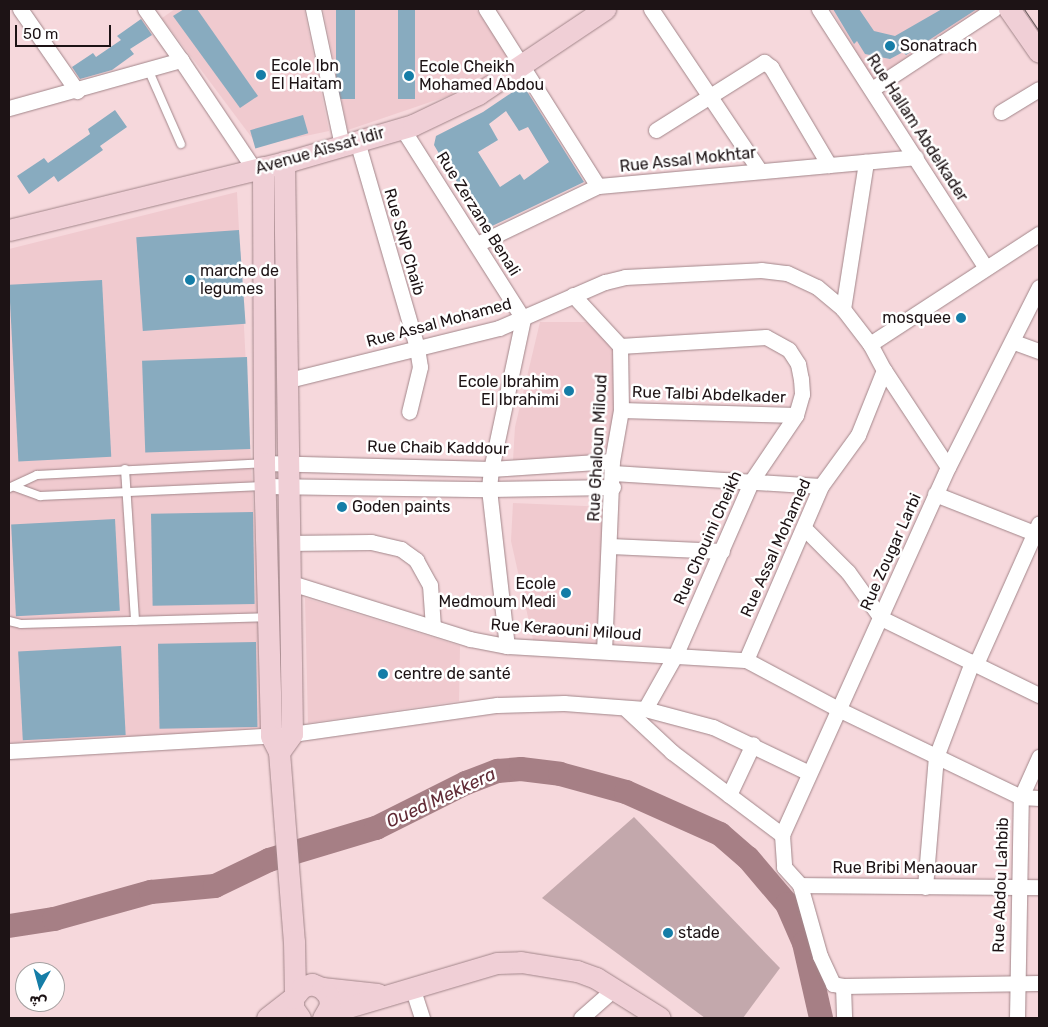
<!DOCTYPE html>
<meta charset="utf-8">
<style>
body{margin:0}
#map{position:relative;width:1048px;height:1027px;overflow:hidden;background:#f6d8dc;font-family:Rubik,Vazirmatn,sans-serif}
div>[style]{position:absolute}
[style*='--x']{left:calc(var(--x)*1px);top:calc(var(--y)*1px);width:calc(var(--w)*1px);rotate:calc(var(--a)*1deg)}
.built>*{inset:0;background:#f0cacf}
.green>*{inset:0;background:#c3a8ac}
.river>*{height:24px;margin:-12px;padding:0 12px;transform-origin:12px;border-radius:12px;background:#a67f85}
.building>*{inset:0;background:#88abbf;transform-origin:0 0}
.roads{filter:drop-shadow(0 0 1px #a2868a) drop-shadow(0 0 1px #a2868a)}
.lane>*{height:8px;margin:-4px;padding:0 4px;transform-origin:4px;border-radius:4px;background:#fff}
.street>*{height:15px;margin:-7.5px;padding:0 7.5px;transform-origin:7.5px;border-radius:7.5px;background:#fff}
.secondary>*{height:21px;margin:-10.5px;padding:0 10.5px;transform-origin:10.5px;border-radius:10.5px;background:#f0cfd6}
.tram>*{height:1px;margin:-0.5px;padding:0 0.5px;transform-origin:0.5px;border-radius:0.5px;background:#6b5a5d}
.dots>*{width:14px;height:14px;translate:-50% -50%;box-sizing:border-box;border:2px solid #fff;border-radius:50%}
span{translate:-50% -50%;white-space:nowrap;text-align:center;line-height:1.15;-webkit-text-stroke:5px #fff;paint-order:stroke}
.poi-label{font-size:16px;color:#1d1315}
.left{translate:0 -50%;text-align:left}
.right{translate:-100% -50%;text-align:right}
.street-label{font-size:16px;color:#1d1315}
.water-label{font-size:18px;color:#612b36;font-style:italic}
.frame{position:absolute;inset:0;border:10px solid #1d1315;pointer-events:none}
.north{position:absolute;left:15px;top:962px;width:50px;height:50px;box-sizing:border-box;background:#fff;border:1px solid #a5a1a1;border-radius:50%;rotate:187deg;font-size:14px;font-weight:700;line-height:20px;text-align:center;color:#1d1315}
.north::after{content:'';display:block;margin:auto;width:18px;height:22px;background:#157da7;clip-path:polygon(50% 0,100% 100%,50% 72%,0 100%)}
.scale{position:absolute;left:15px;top:25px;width:96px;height:22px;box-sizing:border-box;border:2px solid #1d1315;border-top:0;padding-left:6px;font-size:15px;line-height:18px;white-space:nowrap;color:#1d1315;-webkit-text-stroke:4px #fff;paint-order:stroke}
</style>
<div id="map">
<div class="built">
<div style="clip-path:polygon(175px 9px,304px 9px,329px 131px,258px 146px,162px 18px)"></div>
<div style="clip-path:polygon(323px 9px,476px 9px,509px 58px,451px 95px,348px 130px)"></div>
<div style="clip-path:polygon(831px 9px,983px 9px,873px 83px)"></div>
<div style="clip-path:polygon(237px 192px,265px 732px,9px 743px,9px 249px)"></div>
<div style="clip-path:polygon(540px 322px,586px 322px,603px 336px,616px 355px,611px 463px,513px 460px,515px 427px)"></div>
<div style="clip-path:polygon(513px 503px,608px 507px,608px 646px,534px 644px,511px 541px)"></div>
<div style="clip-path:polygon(305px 598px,460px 646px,459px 701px,308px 723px)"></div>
</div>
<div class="green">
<div style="clip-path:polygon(634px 817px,780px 968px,743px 1018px,705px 1018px,542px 898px)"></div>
</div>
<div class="river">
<div style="--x:9;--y:926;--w:46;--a:-8.8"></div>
<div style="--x:54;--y:919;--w:101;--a:-15.6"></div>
<div style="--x:151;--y:892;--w:64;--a:-5.4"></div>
<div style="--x:215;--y:886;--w:60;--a:-25.7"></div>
<div style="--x:269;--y:860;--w:112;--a:-16.7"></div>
<div style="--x:376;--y:828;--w:101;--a:-26.6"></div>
<div style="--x:466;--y:783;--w:34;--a:-21"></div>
<div style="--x:498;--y:771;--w:23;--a:-5"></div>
<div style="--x:521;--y:769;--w:39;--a:7"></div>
<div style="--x:560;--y:774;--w:68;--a:15.3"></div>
<div style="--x:626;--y:792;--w:103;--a:24.1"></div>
<div style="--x:720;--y:834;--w:37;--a:41"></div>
<div style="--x:748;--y:858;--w:60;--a:49.7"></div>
<div style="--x:787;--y:904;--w:43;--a:66.4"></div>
<div style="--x:804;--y:943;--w:77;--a:77.2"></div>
</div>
<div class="building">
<div style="clip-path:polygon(184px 9px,197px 9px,258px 96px,240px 108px,173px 16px)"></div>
<div style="left:336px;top:9px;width:19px;height:90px"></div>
<div style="left:398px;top:9px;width:17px;height:90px"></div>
<div style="clip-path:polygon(833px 9px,859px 9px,874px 31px,895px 36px,942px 9px,977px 9px,906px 55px,903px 52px,890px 59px,865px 54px,857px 41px,854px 44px)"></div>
<div style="clip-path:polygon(141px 19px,152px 35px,130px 49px,134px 54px,112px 70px,80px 79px,72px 67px,93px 53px,96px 57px,121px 40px,117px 36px)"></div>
<div style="clip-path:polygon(evenodd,523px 85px,584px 182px,490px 227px,486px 226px,444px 162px,434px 145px,436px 136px,483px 112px,523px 85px,506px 111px,519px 131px,528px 127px,549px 162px,524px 180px,520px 174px,500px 187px,478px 152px,498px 140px,489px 124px,506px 111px)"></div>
<div style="clip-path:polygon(115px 110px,127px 127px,100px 146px,103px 150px,58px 182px,54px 176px,29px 194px,17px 176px,44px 158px,48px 163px,90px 134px,88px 129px)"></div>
<div style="left:303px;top:115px;width:19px;height:55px;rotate:74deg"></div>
<div style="left:239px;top:230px;width:94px;height:103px;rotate:86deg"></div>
<div style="left:102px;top:280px;width:177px;height:93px;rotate:87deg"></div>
<div style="left:247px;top:357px;width:92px;height:105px;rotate:88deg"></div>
<div style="left:253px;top:512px;width:92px;height:102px;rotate:89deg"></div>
<div style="left:115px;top:519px;width:92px;height:104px;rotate:87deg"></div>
<div style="left:256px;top:642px;width:85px;height:98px;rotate:89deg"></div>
<div style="left:121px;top:646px;width:89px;height:103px;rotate:87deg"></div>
</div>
<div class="roads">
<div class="lane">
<div style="--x:148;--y:69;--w:82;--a:66.3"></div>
<div style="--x:125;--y:469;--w:152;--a:86.2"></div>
<div style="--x:15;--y:487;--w:27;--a:20"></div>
<div style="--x:40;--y:496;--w:223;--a:-2.6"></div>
<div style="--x:9;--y:488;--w:31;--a:-25"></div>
<div style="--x:37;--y:475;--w:226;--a:-3"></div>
<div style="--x:9;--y:621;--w:12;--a:14"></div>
<div style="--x:21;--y:624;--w:245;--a:-1.6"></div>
</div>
<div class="street">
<div style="--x:20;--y:9;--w:100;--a:55.2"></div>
<div style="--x:145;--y:9;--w:62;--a:54.8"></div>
<div style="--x:313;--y:9;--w:140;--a:78"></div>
<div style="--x:486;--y:9;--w:209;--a:57.7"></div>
<div style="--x:651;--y:9;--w:194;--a:56.1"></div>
<div style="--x:819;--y:9;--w:307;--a:57.2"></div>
<div style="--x:872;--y:89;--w:146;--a:-33.3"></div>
<div style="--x:9;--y:108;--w:179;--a:-15.6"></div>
<div style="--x:181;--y:60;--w:131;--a:56.2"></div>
<div style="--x:1001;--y:112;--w:44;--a:-31.2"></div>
<div style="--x:402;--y:128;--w:226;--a:57.6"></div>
<div style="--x:523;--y:319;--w:153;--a:102"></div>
<div style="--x:491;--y:469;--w:20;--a:96"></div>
<div style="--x:489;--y:489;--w:158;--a:83.5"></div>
<div style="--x:656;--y:130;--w:128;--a:-32.2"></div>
<div style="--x:764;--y:62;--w:9;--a:36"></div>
<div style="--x:771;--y:67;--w:114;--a:59.4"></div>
<div style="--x:357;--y:141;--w:216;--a:73.8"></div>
<div style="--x:417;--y:348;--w:19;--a:81"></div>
<div style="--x:420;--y:367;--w:46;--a:103.7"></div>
<div style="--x:477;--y:244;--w:134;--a:-25.6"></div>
<div style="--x:598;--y:186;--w:319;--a:-5.2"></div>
<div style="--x:1039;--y:287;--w:202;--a:116.8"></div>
<div style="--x:948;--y:467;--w:404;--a:114.3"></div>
<div style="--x:782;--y:835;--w:32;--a:86"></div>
<div style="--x:784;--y:867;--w:24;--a:48"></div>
<div style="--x:800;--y:885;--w:74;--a:74.3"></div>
<div style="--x:820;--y:956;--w:31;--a:65"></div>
<div style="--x:833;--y:984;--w:10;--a:11"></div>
<div style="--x:843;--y:986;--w:196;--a:-0.9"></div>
<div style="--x:573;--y:295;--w:69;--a:47.3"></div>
<div style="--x:620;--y:346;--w:64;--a:89.1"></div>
<div style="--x:621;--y:410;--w:52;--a:100"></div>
<div style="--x:612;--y:461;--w:190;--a:92.4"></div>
<div style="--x:843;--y:309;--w:149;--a:-81.1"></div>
<div style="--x:1014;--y:342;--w:27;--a:20"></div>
<div style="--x:870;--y:344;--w:202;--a:-33.1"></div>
<div style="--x:620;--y:346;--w:146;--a:-3.5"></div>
<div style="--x:766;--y:337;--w:26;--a:29"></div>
<div style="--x:789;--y:350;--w:17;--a:57"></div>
<div style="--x:798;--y:364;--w:15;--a:79"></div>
<div style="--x:801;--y:379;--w:15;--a:86"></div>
<div style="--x:802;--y:394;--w:22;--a:106"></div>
<div style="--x:796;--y:415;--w:78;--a:124.1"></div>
<div style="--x:752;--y:480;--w:190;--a:113.6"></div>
<div style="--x:676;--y:654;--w:63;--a:119.4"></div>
<div style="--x:884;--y:370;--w:116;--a:56.6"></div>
<div style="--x:289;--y:380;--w:216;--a:-13.9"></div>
<div style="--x:499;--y:328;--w:116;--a:-23.5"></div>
<div style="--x:605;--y:282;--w:21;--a:-14"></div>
<div style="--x:625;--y:277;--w:136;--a:-2.9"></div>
<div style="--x:761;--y:270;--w:26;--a:7"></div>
<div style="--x:787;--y:273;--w:33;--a:25"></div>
<div style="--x:817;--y:287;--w:34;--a:40"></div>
<div style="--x:843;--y:309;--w:44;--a:52.4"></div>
<div style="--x:870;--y:344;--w:30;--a:62"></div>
<div style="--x:884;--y:370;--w:70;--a:111.8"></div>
<div style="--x:858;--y:435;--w:63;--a:126"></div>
<div style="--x:821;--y:486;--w:189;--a:113.3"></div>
<div style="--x:621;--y:410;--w:175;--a:1.6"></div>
<div style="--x:264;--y:463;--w:227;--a:1.5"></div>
<div style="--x:491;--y:469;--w:121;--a:-3.8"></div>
<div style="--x:613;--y:473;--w:208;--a:3.6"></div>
<div style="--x:265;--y:486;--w:224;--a:0.8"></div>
<div style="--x:489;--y:489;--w:124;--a:-0.9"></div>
<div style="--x:935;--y:494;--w:112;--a:21.5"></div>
<div style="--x:804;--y:528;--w:62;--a:45"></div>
<div style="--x:848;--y:572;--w:57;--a:54.3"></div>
<div style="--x:881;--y:618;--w:176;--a:26"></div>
<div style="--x:287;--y:543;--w:84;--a:-0.7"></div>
<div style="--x:371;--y:542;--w:31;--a:13"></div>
<div style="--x:401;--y:549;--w:19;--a:36"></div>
<div style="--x:416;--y:560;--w:29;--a:61"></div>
<div style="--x:430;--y:585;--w:42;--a:85.9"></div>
<div style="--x:610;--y:546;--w:112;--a:2.6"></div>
<div style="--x:288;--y:582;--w:191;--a:17.4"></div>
<div style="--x:470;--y:639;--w:38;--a:11"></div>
<div style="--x:507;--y:646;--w:239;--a:3.4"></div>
<div style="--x:746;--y:660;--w:104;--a:28"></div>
<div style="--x:838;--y:709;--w:203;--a:25.7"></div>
<div style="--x:1021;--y:797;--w:18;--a:3"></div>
<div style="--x:976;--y:664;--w:154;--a:-65.9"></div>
<div style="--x:627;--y:710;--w:62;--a:43"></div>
<div style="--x:672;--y:752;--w:138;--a:37"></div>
<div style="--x:9;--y:751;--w:284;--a:-3.4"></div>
<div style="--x:292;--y:734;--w:207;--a:-8.1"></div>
<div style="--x:497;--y:705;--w:67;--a:-1.7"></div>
<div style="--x:564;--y:703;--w:81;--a:4.2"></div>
<div style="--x:645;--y:709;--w:70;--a:14.8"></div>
<div style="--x:713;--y:727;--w:106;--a:25.6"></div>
<div style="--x:729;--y:795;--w:56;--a:-64.8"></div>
<div style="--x:800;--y:885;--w:239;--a:0.5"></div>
<div style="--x:925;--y:887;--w:130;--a:-85.2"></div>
<div style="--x:936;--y:757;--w:102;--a:-69.2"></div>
<div style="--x:843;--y:986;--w:32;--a:88"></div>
<div style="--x:412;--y:987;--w:33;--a:72"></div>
<div style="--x:581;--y:1018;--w:45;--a:-41.4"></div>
<div style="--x:1017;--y:1018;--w:221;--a:-89"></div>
<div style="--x:1021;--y:797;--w:44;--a:-65.8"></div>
</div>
<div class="secondary">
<div style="--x:1009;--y:9;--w:52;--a:55.1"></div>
<div style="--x:263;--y:167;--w:296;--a:89.8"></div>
<div style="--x:264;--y:463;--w:273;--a:88.5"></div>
<div style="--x:271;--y:736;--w:18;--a:63"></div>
<div style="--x:279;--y:752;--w:190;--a:85.5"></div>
<div style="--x:294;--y:941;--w:54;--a:88.9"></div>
<div style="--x:9;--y:230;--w:289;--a:-13.8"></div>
<div style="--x:290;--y:161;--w:128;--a:-16.3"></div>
<div style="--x:413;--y:125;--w:72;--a:-25.5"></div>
<div style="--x:478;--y:94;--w:153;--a:-33.8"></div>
<div style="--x:279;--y:752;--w:22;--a:-54"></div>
<div style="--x:292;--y:734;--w:572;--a:-90.8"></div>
<div style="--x:322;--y:988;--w:56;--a:6.1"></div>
<div style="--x:328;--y:1013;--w:176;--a:-16.5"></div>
<div style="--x:497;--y:963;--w:24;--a:-2"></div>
<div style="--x:521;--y:962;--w:57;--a:9.1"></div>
<div style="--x:577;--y:971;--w:20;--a:20"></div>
<div style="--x:596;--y:978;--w:75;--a:32"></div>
<div style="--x:267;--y:1018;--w:33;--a:-38"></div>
<div style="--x:300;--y:1018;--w:12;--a:-125"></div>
<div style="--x:293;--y:1008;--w:10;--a:-90"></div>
<div style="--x:293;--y:998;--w:14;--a:-51"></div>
<div style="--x:302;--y:987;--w:10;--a:-17"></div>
<div style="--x:312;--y:984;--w:11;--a:22"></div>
<div style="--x:322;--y:988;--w:11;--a:49"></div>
<div style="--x:329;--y:996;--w:10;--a:84"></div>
<div style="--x:330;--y:1006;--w:14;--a:120"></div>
</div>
</div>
<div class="tram">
<div style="--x:1024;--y:9;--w:27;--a:56"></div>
</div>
<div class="dots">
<div style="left:890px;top:46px;background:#157da7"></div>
<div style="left:261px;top:75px;background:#157da7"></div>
<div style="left:409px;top:76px;background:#157da7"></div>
<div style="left:190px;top:280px;background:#157da7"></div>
<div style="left:961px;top:318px;background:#157da7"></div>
<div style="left:569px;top:391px;background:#157da7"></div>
<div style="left:342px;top:507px;background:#157da7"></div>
<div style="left:566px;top:593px;background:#157da7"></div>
<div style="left:383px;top:674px;background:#157da7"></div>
<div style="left:668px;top:933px;background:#157da7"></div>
</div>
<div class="poi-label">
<span class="left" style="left:900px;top:46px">Sonatrach</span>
<span class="left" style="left:271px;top:75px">Ecole Ibn<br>El Haitam</span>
<span class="left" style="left:419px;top:76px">Ecole Cheikh<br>Mohamed Abdou</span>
<span class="left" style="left:200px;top:280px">marche de<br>legumes</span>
<span class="right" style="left:951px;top:318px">mosquee</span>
<span class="right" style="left:559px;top:391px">Ecole Ibrahim<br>El Ibrahimi</span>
<span class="left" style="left:352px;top:507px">Goden paints</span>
<span class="right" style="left:556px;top:593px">Ecole<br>Medmoum Medi</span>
<span class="left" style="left:394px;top:674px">centre de santé</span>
<span class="left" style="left:678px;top:933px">stade</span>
</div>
<div class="street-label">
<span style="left:917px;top:128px;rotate:57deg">Rue Hallam Abdelkader</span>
<span style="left:320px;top:151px;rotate:-16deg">Avenue Aïssat Idir</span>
<span style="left:688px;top:160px;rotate:-6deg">Rue Assal Mokhtar</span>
<span style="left:478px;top:214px;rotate:58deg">Rue Zerzane Benali</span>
<span style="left:404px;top:242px;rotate:74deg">Rue SNP Chaib</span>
<span style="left:439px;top:323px;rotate:-15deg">Rue Assal Mohamed</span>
<span style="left:709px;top:395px;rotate:2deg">Rue Talbi Abdelkader</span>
<span style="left:438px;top:448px;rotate:1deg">Rue Chaib Kaddour</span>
<span style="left:598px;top:448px;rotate:-87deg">Rue Ghaloun Miloud</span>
<span style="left:708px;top:538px;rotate:-66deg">Rue Chouini Cheikh</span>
<span style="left:776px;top:548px;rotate:-66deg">Rue Assal Mohamed</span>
<span style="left:891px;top:552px;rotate:-66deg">Rue Zougar Larbi</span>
<span style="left:566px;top:630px;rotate:4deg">Rue Keraouni Miloud</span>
<span style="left:905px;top:868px">Rue Bribi Menaouar</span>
<span style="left:1001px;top:885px;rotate:-88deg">Rue Abdou Lahbib</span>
</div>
<div class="water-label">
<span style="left:441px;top:798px;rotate:-25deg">Oued Mekkera</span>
</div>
<div class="frame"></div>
<div class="north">ش</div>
<div class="scale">50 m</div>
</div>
